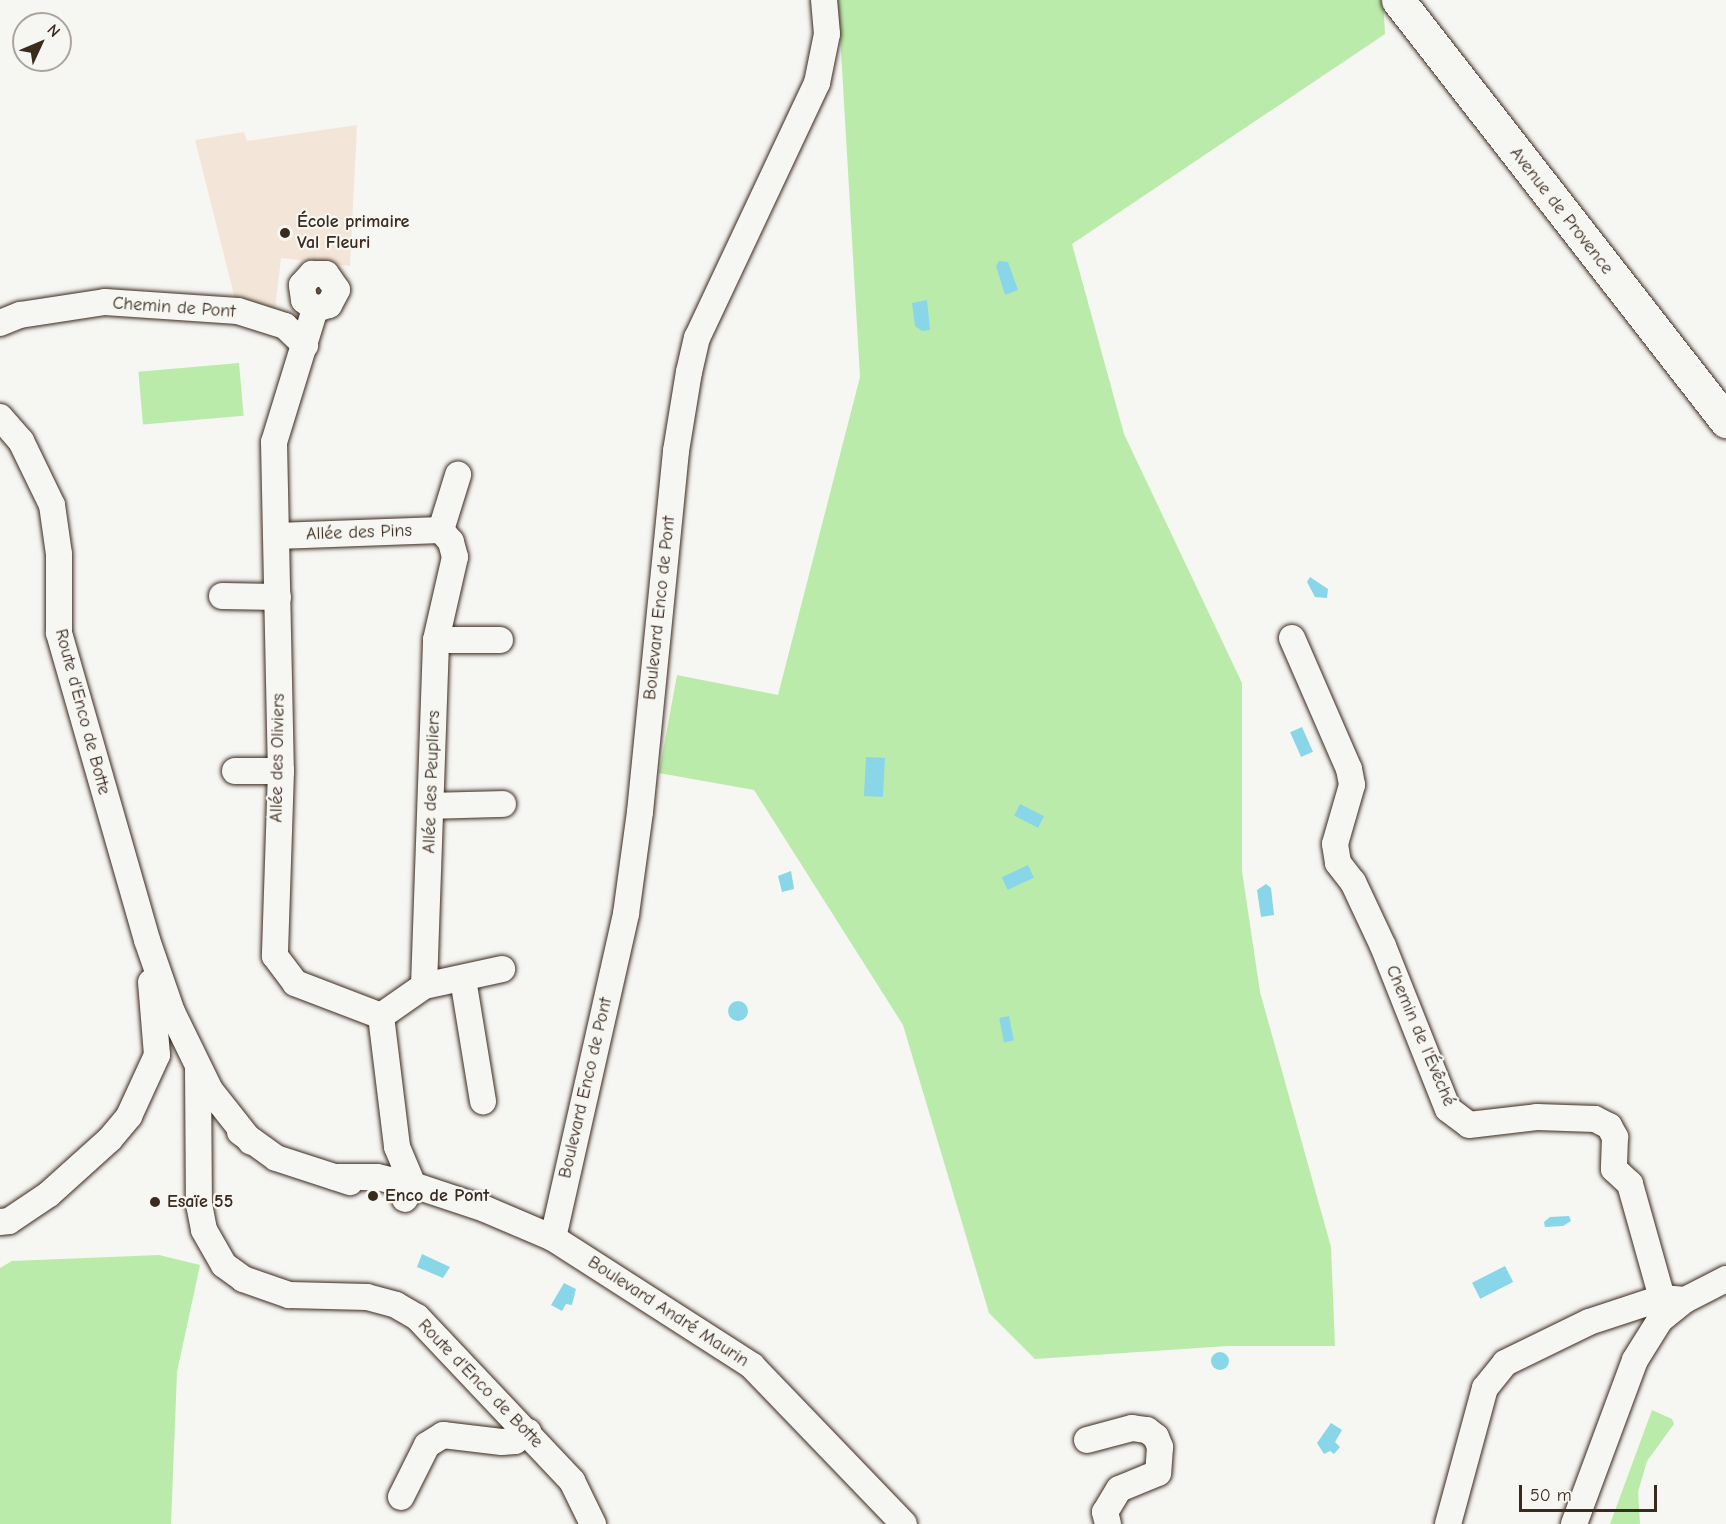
<!DOCTYPE html>
<meta charset="utf-8">
<style>
body{margin:0}
#map{position:relative;width:1726px;height:1524px;overflow:hidden;background:#f6f6f2;font-family:"Comic Neue",sans-serif}
div>[style]{position:absolute}
[style*='--x']{left:calc(var(--x)*1px);top:calc(var(--y)*1px);width:calc(var(--w)*1px);rotate:calc(var(--a)*1deg)}
.built>*{inset:0;background:#f3e6d8}
.green>*{inset:0;background:#bbebaa;transform-origin:0 0}
.water>*{inset:0;background:#89d6e9;transform-origin:0 0}
.round{border-radius:50%}
.roads{filter:drop-shadow(0 0 2px #3b2a1e) drop-shadow(0 0 2px #3b2a1e)}
.minor>*{height:26px;margin:-13px;padding:0 13px;transform-origin:13px;border-radius:13px;background:#f6f6f2}
.major>*{height:33px;margin:-16.5px;padding:0 16.5px;transform-origin:16.5px;border-radius:16.5px;background:#f6f6f2}
.dots>*{width:16px;height:16px;translate:-50% -50%;box-sizing:border-box;border:3px solid #f6f6f2;border-radius:50%}
span{translate:-50% -50%;white-space:nowrap;text-align:center;line-height:1.15;-webkit-text-stroke:4.5px #f6f6f2;paint-order:stroke}
.street-label{font-size:18px;color:#3b2a1e}
.poi-label{font-size:18px;color:#3b2a1e;font-weight:700}
.left{translate:0 -50%;text-align:left}
.north{position:absolute;left:12px;top:12px;width:60px;height:60px;box-sizing:border-box;background:#f6f6f2;border:2px solid #aba49d;border-radius:50%;rotate:46deg;font-size:16px;font-weight:700;line-height:24px;text-align:center;color:#3b2a1e}
.north::after{content:'';display:block;margin:auto;width:21px;height:27px;background:#3b2a1e;clip-path:polygon(50% 0,100% 100%,50% 72%,0 100%)}
.scale{position:absolute;left:1519px;top:1485px;width:138px;height:27px;box-sizing:border-box;border:3px solid #3b2a1e;border-top:0;padding-left:8px;font-size:18px;line-height:21px;white-space:nowrap;color:#3b2a1e;-webkit-text-stroke:4px #f6f6f2;paint-order:stroke}
</style>
<div id="map">
<div class="built">
<div style="clip-path:polygon(357px 125px,350px 266px,281px 258px,274px 318px,237px 307px,195px 140px,244px 132px,247px 141px)"></div>
</div>
<div class="green">
<div style="clip-path:polygon(838px 0,1383px 0,1385px 34px,1072px 244px,1124px 434px,1242px 683px,1242px 871px,1260px 992px,1331px 1247px,1335px 1346px,1228px 1346px,1035px 1359px,989px 1313px,903px 1025px,754px 790px,659px 773px,677px 675px,778px 695px,860px 377px)"></div>
<div style="left:239px;top:363px;width:53px;height:101px;rotate:85deg"></div>
<div style="clip-path:polygon(159px 1255px,200px 1265px,177px 1372px,171px 1524px,0 1524px,0 1268px,12px 1261px)"></div>
<div style="clip-path:polygon(1652px 1410px,1672px 1419px,1674px 1424px,1647px 1461px,1638px 1492px,1640px 1524px,1610px 1524px)"></div>
</div>
<div class="water">
<div style="clip-path:polygon(999px 261px,1008px 262px,1018px 290px,1005px 295px,996px 266px)"></div>
<div style="clip-path:polygon(927px 300px,930px 330px,922px 331px,915px 326px,912px 303px)"></div>
<div style="clip-path:polygon(1310px 577px,1328px 589px,1327px 598px,1315px 597px,1307px 582px)"></div>
<div style="left:1302px;top:727px;width:27px;height:13px;rotate:66deg"></div>
<div style="left:866px;top:757px;width:19px;height:39px;rotate:3deg"></div>
<div style="left:1020px;top:804px;width:27px;height:13px;rotate:27deg"></div>
<div style="left:1028px;top:865px;width:14px;height:29px;rotate:65deg"></div>
<div style="clip-path:polygon(791px 871px,794px 889px,782px 892px,778px 876px)"></div>
<div style="clip-path:polygon(1266px 884px,1271px 888px,1274px 915px,1261px 917px,1257px 890px)"></div>
<div class="round" style="left:728px;top:1001px;width:20px;height:20px"></div>
<div style="left:1009px;top:1016px;width:25px;height:10px;rotate:79deg"></div>
<div style="clip-path:polygon(1569px 1216px,1571px 1221px,1563px 1226px,1545px 1227px,1544px 1222px,1550px 1217px)"></div>
<div style="clip-path:polygon(422px 1254px,450px 1267px,443px 1278px,417px 1267px)"></div>
<div style="left:1505px;top:1266px;width:18px;height:37px;rotate:63deg"></div>
<div style="clip-path:polygon(564px 1283px,576px 1289px,572px 1305px,566px 1304px,562px 1311px,551px 1305px)"></div>
<div class="round" style="left:1211px;top:1352px;width:18px;height:18px"></div>
<div style="clip-path:polygon(1331px 1423px,1342px 1430px,1335px 1442px,1340px 1447px,1334px 1454px,1330px 1451px,1324px 1454px,1317px 1443px)"></div>
</div>
<div class="roads">
<div class="minor">
<div style="--x:315;--y:309;--w:14;--a:-141"></div>
<div style="--x:304;--y:300;--w:15;--a:-98"></div>
<div style="--x:302;--y:285;--w:15;--a:-48"></div>
<div style="--x:312;--y:274;--w:14;--a:0"></div>
<div style="--x:326;--y:274;--w:19;--a:55"></div>
<div style="--x:337;--y:290;--w:17;--a:118"></div>
<div style="--x:329;--y:305;--w:15;--a:164"></div>
<div style="--x:315;--y:309;--w:139;--a:107.1"></div>
<div style="--x:274;--y:442;--w:329;--a:88.8"></div>
<div style="--x:281;--y:771;--w:185;--a:91.9"></div>
<div style="--x:275;--y:956;--w:34;--a:53"></div>
<div style="--x:295;--y:983;--w:92;--a:21"></div>
<div style="--x:381;--y:1016;--w:132;--a:83"></div>
<div style="--x:397;--y:1147;--w:41;--a:67.2"></div>
<div style="--x:413;--y:1185;--w:16;--a:120"></div>
<div style="--x:0;--y:323;--w:22;--a:-22"></div>
<div style="--x:20;--y:315;--w:86;--a:-8.7"></div>
<div style="--x:105;--y:302;--w:133;--a:3.9"></div>
<div style="--x:238;--y:311;--w:49;--a:17.7"></div>
<div style="--x:285;--y:326;--w:28;--a:44"></div>
<div style="--x:0;--y:417;--w:32;--a:49"></div>
<div style="--x:21;--y:441;--w:71;--a:64.2"></div>
<div style="--x:52;--y:505;--w:49;--a:81.9"></div>
<div style="--x:59;--y:554;--w:79;--a:90"></div>
<div style="--x:59;--y:633;--w:319;--a:74"></div>
<div style="--x:147;--y:940;--w:76;--a:70.9"></div>
<div style="--x:172;--y:1012;--w:87;--a:64"></div>
<div style="--x:210;--y:1090;--w:66;--a:51.7"></div>
<div style="--x:441;--y:530;--w:58;--a:-72.8"></div>
<div style="--x:277;--y:536;--w:164;--a:-2.1"></div>
<div style="--x:222;--y:596;--w:56;--a:1"></div>
<div style="--x:1292;--y:638;--w:143;--a:66.5"></div>
<div style="--x:1349;--y:769;--w:16;--a:79"></div>
<div style="--x:1352;--y:785;--w:61;--a:106.1"></div>
<div style="--x:1335;--y:844;--w:19;--a:81"></div>
<div style="--x:1338;--y:863;--w:24;--a:52"></div>
<div style="--x:1353;--y:882;--w:71;--a:64.9"></div>
<div style="--x:1383;--y:946;--w:175;--a:68.3"></div>
<div style="--x:1448;--y:1109;--w:26;--a:37"></div>
<div style="--x:1469;--y:1125;--w:68;--a:-6.7"></div>
<div style="--x:1537;--y:1117;--w:58;--a:2"></div>
<div style="--x:1595;--y:1119;--w:16;--a:27"></div>
<div style="--x:1609;--y:1126;--w:13;--a:61"></div>
<div style="--x:1615;--y:1137;--w:32;--a:92"></div>
<div style="--x:1614;--y:1169;--w:22;--a:43"></div>
<div style="--x:1630;--y:1184;--w:118;--a:74.3"></div>
<div style="--x:436;--y:640;--w:64;--a:0"></div>
<div style="--x:235;--y:771;--w:46;--a:0"></div>
<div style="--x:431;--y:806;--w:72;--a:-1.6"></div>
<div style="--x:463;--y:979;--w:124;--a:80.7"></div>
<div style="--x:424;--y:986;--w:80;--a:-12.3"></div>
<div style="--x:381;--y:1016;--w:52;--a:-34.9"></div>
<div style="--x:424;--y:986;--w:346;--a:-88"></div>
<div style="--x:436;--y:640;--w:85;--a:-77.1"></div>
<div style="--x:455;--y:557;--w:16;--a:-105"></div>
<div style="--x:451;--y:542;--w:16;--a:-130"></div>
<div style="--x:198;--y:1068;--w:136;--a:89.6"></div>
<div style="--x:199;--y:1204;--w:26;--a:79"></div>
<div style="--x:204;--y:1230;--w:40;--a:60.3"></div>
<div style="--x:224;--y:1265;--w:24;--a:36"></div>
<div style="--x:243;--y:1279;--w:49;--a:19.2"></div>
<div style="--x:289;--y:1295;--w:78;--a:1.5"></div>
<div style="--x:367;--y:1297;--w:30;--a:15"></div>
<div style="--x:396;--y:1305;--w:24;--a:30"></div>
<div style="--x:417;--y:1317;--w:226;--a:46.6"></div>
<div style="--x:572;--y:1481;--w:48;--a:64"></div>
<div style="--x:240;--y:1132;--w:44;--a:35.8"></div>
<div style="--x:276;--y:1158;--w:78;--a:18"></div>
<div style="--x:335;--y:1177;--w:42;--a:0"></div>
<div style="--x:377;--y:1177;--w:37;--a:13"></div>
<div style="--x:413;--y:1185;--w:76;--a:18.4"></div>
<div style="--x:485;--y:1209;--w:74;--a:23.1"></div>
<div style="--x:553;--y:1238;--w:237;--a:32.7"></div>
<div style="--x:752;--y:1366;--w:219;--a:46.1"></div>
<div style="--x:0;--y:1222;--w:9;--a:-6"></div>
<div style="--x:9;--y:1221;--w:48;--a:-34"></div>
<div style="--x:49;--y:1194;--w:82;--a:-42"></div>
<div style="--x:110;--y:1139;--w:30;--a:-50"></div>
<div style="--x:129;--y:1116;--w:67;--a:-65.3"></div>
<div style="--x:157;--y:1055;--w:73;--a:-94.7"></div>
<div style="--x:553;--y:1238;--w:332;--a:-77.3"></div>
<div style="--x:626;--y:914;--w:103;--a:-82.2"></div>
<div style="--x:640;--y:812;--w:363;--a:-84.3"></div>
<div style="--x:676;--y:451;--w:80;--a:-80.7"></div>
<div style="--x:689;--y:372;--w:35;--a:-77"></div>
<div style="--x:697;--y:338;--w:282;--a:-64.8"></div>
<div style="--x:817;--y:83;--w:50;--a:-78.5"></div>
<div style="--x:827;--y:34;--w:34;--a:-95"></div>
<div style="--x:1087;--y:1440;--w:47;--a:-14.9"></div>
<div style="--x:1132;--y:1428;--w:15;--a:8"></div>
<div style="--x:1147;--y:1430;--w:11;--a:38"></div>
<div style="--x:1156;--y:1437;--w:11;--a:68"></div>
<div style="--x:1160;--y:1447;--w:26;--a:94"></div>
<div style="--x:1158;--y:1473;--w:42;--a:157.7"></div>
<div style="--x:1119;--y:1489;--w:27;--a:121"></div>
<div style="--x:1105;--y:1512;--w:12;--a:76"></div>
<div style="--x:401;--y:1497;--w:58;--a:-63.4"></div>
<div style="--x:427;--y:1445;--w:19;--a:-32"></div>
<div style="--x:443;--y:1435;--w:59;--a:6.8"></div>
<div style="--x:502;--y:1442;--w:13;--a:-4"></div>
<div style="--x:515;--y:1441;--w:16;--a:-35"></div>
<div style="--x:1448;--y:1524;--w:141;--a:-74.8"></div>
<div style="--x:1485;--y:1388;--w:32;--a:-51"></div>
<div style="--x:1505;--y:1363;--w:93;--a:-26"></div>
<div style="--x:1589;--y:1322;--w:77;--a:-18.2"></div>
<div style="--x:1662;--y:1298;--w:23;--a:5"></div>
<div style="--x:1574;--y:1524;--w:175;--a:-69.6"></div>
<div style="--x:1635;--y:1360;--w:47;--a:-58"></div>
<div style="--x:1660;--y:1320;--w:32;--a:-39"></div>
<div style="--x:1685;--y:1300;--w:46;--a:-27.1"></div>
</div>
<div class="major">
<div style="--x:1398;--y:0;--w:534;--a:52.08"></div>
</div>
</div>
<div class="dots">
<div style="left:285px;top:233px;background:#3b2a1e"></div>
<div style="left:373px;top:1196px;background:#3b2a1e"></div>
<div style="left:155px;top:1202px;background:#3b2a1e"></div>
</div>
<div class="street-label">
<span style="left:1561px;top:211px;rotate:52deg">Avenue de Provence</span>
<span style="left:174px;top:308px;rotate:4deg">Chemin de Pont</span>
<span style="left:359px;top:533px;rotate:-2deg">Allée des Pins</span>
<span style="left:660px;top:608px;rotate:-84deg">Boulevard Enco de Pont</span>
<span style="left:82px;top:712px;rotate:75deg">Route d'Enco de Botte</span>
<span style="left:278px;top:758px;rotate:-89deg">Allée des Oliviers</span>
<span style="left:432px;top:782px;rotate:-88deg">Allée des Peupliers</span>
<span style="left:1420px;top:1036px;rotate:67deg">Chemin de l'Évêché</span>
<span style="left:586px;top:1088px;rotate:-77deg">Boulevard Enco de Pont</span>
<span style="left:668px;top:1312px;rotate:33deg">Boulevard André Maurin</span>
<span style="left:480px;top:1384px;rotate:46deg">Route d'Enco de Botte</span>
</div>
<div class="poi-label">
<span class="left" style="left:297px;top:233px">École primaire<br>Val Fleuri</span>
<span class="left" style="left:385px;top:1196px">Enco de Pont</span>
<span class="left" style="left:167px;top:1202px">Esaïe 55</span>
</div>
<div class="north">N</div>
<div class="scale">50 m</div>
</div>
